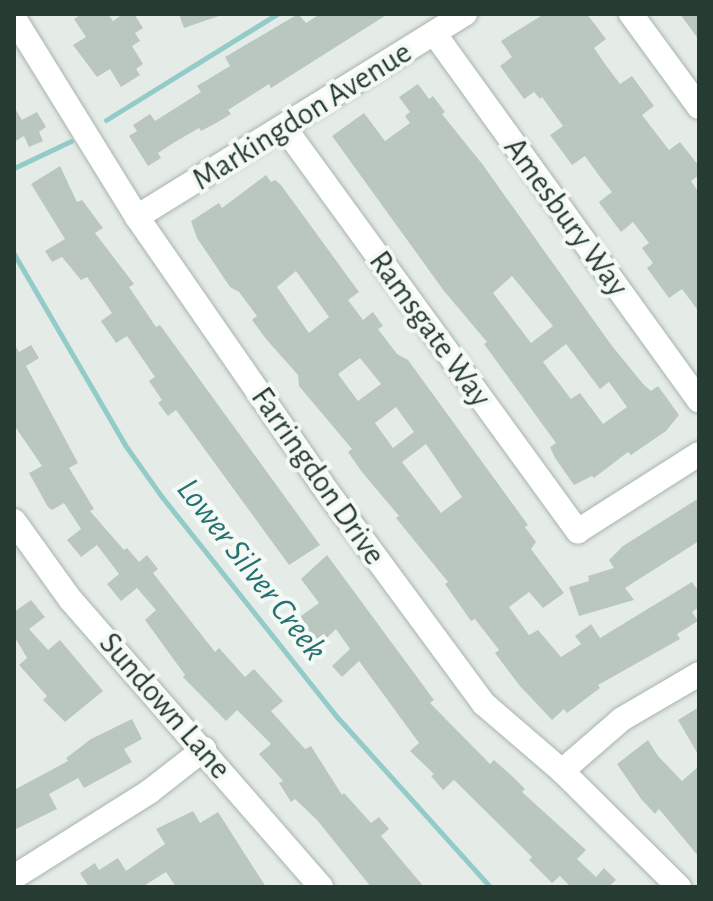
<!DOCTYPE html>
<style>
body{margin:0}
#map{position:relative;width:713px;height:901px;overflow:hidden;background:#e5ece7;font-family:"Alegreya Sans",sans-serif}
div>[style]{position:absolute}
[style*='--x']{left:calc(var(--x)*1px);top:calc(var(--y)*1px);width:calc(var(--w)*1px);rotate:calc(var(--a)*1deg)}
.stream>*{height:5px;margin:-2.5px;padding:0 2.5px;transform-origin:2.5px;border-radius:2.5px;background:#93cbc9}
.building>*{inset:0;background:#bac7c0}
.roads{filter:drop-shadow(0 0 2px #a8b4ad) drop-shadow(0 0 2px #a8b4ad)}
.minor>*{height:24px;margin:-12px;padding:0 12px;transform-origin:12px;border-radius:12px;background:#fff}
span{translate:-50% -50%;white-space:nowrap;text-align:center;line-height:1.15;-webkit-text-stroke:8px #f5f9f6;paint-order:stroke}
.street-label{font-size:32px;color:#263c32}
.water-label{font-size:34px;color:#267270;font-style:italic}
.frame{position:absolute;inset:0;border:16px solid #263c32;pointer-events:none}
</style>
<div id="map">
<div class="stream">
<div style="--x:106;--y:120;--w:201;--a:-31.8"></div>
<div style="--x:14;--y:168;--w:63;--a:-25.3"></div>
<div style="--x:14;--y:254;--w:221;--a:59.8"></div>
<div style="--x:125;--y:445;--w:64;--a:54.6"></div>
<div style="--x:162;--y:497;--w:283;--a:51.5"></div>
<div style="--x:338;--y:718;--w:227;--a:48"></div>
</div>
<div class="building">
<div style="clip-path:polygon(82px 14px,108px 14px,113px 21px,123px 14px,134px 14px,143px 28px,135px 33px,140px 41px,132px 46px,143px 64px,136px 69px,140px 75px,121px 87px,110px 69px,97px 77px,73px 45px,86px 37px,74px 19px)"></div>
<div style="clip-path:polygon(179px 14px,219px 14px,219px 16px,184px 28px)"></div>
<div style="clip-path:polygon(298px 14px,306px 23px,320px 14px,388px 14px,271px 88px,269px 84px,228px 110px,231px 114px,218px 122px,201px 131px,199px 128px,175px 142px,158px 153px,161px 158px,148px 166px,129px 136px,137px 131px,133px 125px,150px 114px,155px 121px,201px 92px,197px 86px,230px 66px,225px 57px)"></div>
<div style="clip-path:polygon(544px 14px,587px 14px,606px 39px,594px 48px,605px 64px,620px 84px,632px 76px,654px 106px,642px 115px,669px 150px,680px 142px,699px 166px,699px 175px,691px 181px,699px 193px,699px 312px,682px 289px,669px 298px,647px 268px,653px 263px,642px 248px,649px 243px,633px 222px,621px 232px,600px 204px,599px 202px,612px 192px,600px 177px,585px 156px,572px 165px,550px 135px,563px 126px,542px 97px,540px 99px,534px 92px,524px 99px,500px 66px,512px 57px,501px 41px)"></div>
<div style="clip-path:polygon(680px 14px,699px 14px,699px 40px)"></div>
<div style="clip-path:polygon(evenodd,418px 84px,429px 99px,433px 96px,445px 112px,442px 114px,483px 165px,612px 346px,644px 385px,651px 391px,658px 386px,679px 415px,666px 431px,631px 455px,628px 452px,594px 478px,592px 476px,574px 485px,555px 458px,550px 447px,556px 443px,484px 344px,487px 342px,444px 291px,332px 136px,364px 113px,385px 141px,410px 123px,405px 116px,410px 112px,399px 97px,418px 84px,512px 276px,553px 326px,531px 343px,493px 293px,512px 276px,418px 84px,566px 344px,600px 389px,609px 382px,627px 407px,603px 424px,580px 393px,571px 399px,543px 362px,566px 344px)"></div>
<div style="clip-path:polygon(14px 107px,22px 120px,37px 112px,46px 127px,39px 132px,43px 141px,29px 147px,24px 136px,14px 142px)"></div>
<div style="clip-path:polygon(60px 166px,77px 202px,82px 200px,103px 228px,95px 233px,134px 284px,129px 287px,156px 327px,160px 325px,320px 545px,289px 565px,176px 410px,168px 416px,158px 403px,162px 400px,149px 381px,155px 377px,127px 336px,116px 343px,101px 321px,112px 313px,87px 277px,81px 280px,62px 257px,52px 262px,45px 251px,65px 239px,31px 184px)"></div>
<div style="clip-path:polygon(evenodd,266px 175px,271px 182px,275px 180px,281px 185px,359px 292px,348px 300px,363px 320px,373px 312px,383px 326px,378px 329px,397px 354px,408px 360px,528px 525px,525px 527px,536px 542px,531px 549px,564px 593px,543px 608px,529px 592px,509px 607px,529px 635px,538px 630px,561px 657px,581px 644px,575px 636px,591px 624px,600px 638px,692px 582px,699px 592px,699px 607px,692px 612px,698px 621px,677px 634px,680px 639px,598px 685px,600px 688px,567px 713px,564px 709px,552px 720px,519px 685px,495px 653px,499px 650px,475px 619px,471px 621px,445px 584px,448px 582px,396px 518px,399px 516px,362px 472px,348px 452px,352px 449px,299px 386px,298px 375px,266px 339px,252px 320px,257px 316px,239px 292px,230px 287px,197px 238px,191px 221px,219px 203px,222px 208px,266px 175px,296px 271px,329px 317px,309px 333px,277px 287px,296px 271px,266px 175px,360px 358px,381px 384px,358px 401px,338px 374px,360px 358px,266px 175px,396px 407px,414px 432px,393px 448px,375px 423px,396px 407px,266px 175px,426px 444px,462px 497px,441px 513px,402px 462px,426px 444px)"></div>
<div style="clip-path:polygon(14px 344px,19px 352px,31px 345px,39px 358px,26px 366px,78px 463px,69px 468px,94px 509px,90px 511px,124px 550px,127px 548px,139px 562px,147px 555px,158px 569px,153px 573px,215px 652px,219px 648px,245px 677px,254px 669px,274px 691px,283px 701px,271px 711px,305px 749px,311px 746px,342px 795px,344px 793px,371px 823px,379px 817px,389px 829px,381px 836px,424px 887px,371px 887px,317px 820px,295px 799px,291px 802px,279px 783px,283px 781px,259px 754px,271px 744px,237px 710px,226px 721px,183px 677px,185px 675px,145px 620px,156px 610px,137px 588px,121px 601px,107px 584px,119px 574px,97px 545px,81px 557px,67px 540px,81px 529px,64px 503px,52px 510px,48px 507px,29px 473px,42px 466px,14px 425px)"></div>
<div style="clip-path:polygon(699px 498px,699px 541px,625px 588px,634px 600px,579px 616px,569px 587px,589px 581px,588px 576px,614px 568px,609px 560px,623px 546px)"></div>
<div style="clip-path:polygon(327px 555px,434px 700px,430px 703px,490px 764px,494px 760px,513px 777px,525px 789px,522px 792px,586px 850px,577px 859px,596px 877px,604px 868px,616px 880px,608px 887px,571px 887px,560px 876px,552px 883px,529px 860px,532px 857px,454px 780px,443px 790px,431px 776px,434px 774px,410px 751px,419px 743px,359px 661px,342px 677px,332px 666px,350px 649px,336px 629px,316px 648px,302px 632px,294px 621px,319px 603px,301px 579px)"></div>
<div style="clip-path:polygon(31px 600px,45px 617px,29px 629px,48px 650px,60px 640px,103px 691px,65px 722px,43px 700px,47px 696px,19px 665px,27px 658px,14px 636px,14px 612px)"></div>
<div style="clip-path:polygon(699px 707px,699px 756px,678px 720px)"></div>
<div style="clip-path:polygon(132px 719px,142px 739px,124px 749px,132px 762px,84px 788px,78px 778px,49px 794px,57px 809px,14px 830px,14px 790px,68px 761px,66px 758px,91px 739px)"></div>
<div style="clip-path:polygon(648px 740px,658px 756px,682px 781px,699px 766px,699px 857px,659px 809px,655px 814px,641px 799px,617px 764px)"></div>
<div style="clip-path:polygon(193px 811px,200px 823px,218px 812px,266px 887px,176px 887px,166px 872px,142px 887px,89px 887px,80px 873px,95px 863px,99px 870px,118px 858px,126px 871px,165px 844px,156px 829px)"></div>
</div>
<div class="roads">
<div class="minor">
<div style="--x:631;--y:14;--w:115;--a:53.8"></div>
<div style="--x:14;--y:18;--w:234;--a:58.3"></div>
<div style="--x:137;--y:217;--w:323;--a:55.3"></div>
<div style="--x:321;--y:483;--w:275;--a:53.6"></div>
<div style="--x:484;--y:704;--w:103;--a:40.7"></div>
<div style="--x:562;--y:771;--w:165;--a:44.8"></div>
<div style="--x:434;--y:33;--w:453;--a:54.2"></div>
<div style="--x:284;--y:127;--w:500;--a:54"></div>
<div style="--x:578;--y:531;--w:143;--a:-32.5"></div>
<div style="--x:137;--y:217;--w:386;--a:-31.8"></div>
<div style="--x:14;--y:521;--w:96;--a:54.3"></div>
<div style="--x:70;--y:599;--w:382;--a:48.9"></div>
<div style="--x:562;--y:771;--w:79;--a:-40.9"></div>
<div style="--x:622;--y:719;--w:89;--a:-30.3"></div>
<div style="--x:14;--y:877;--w:160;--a:-32.2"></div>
<div style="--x:149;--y:792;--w:70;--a:-38"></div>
</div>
</div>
<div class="street-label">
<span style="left:302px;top:116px;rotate:-32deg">Markingdon Avenue</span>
<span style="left:566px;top:217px;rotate:54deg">Amesbury Way</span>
<span style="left:430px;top:329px;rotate:54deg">Ramsgate Way</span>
<span style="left:318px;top:476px;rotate:55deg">Farringdon Drive</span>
<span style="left:165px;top:706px;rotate:49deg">Sundown Lane</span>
</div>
<div class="water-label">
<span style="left:251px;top:570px;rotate:52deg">Lower Silver Creek</span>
</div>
<div class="frame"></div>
</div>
